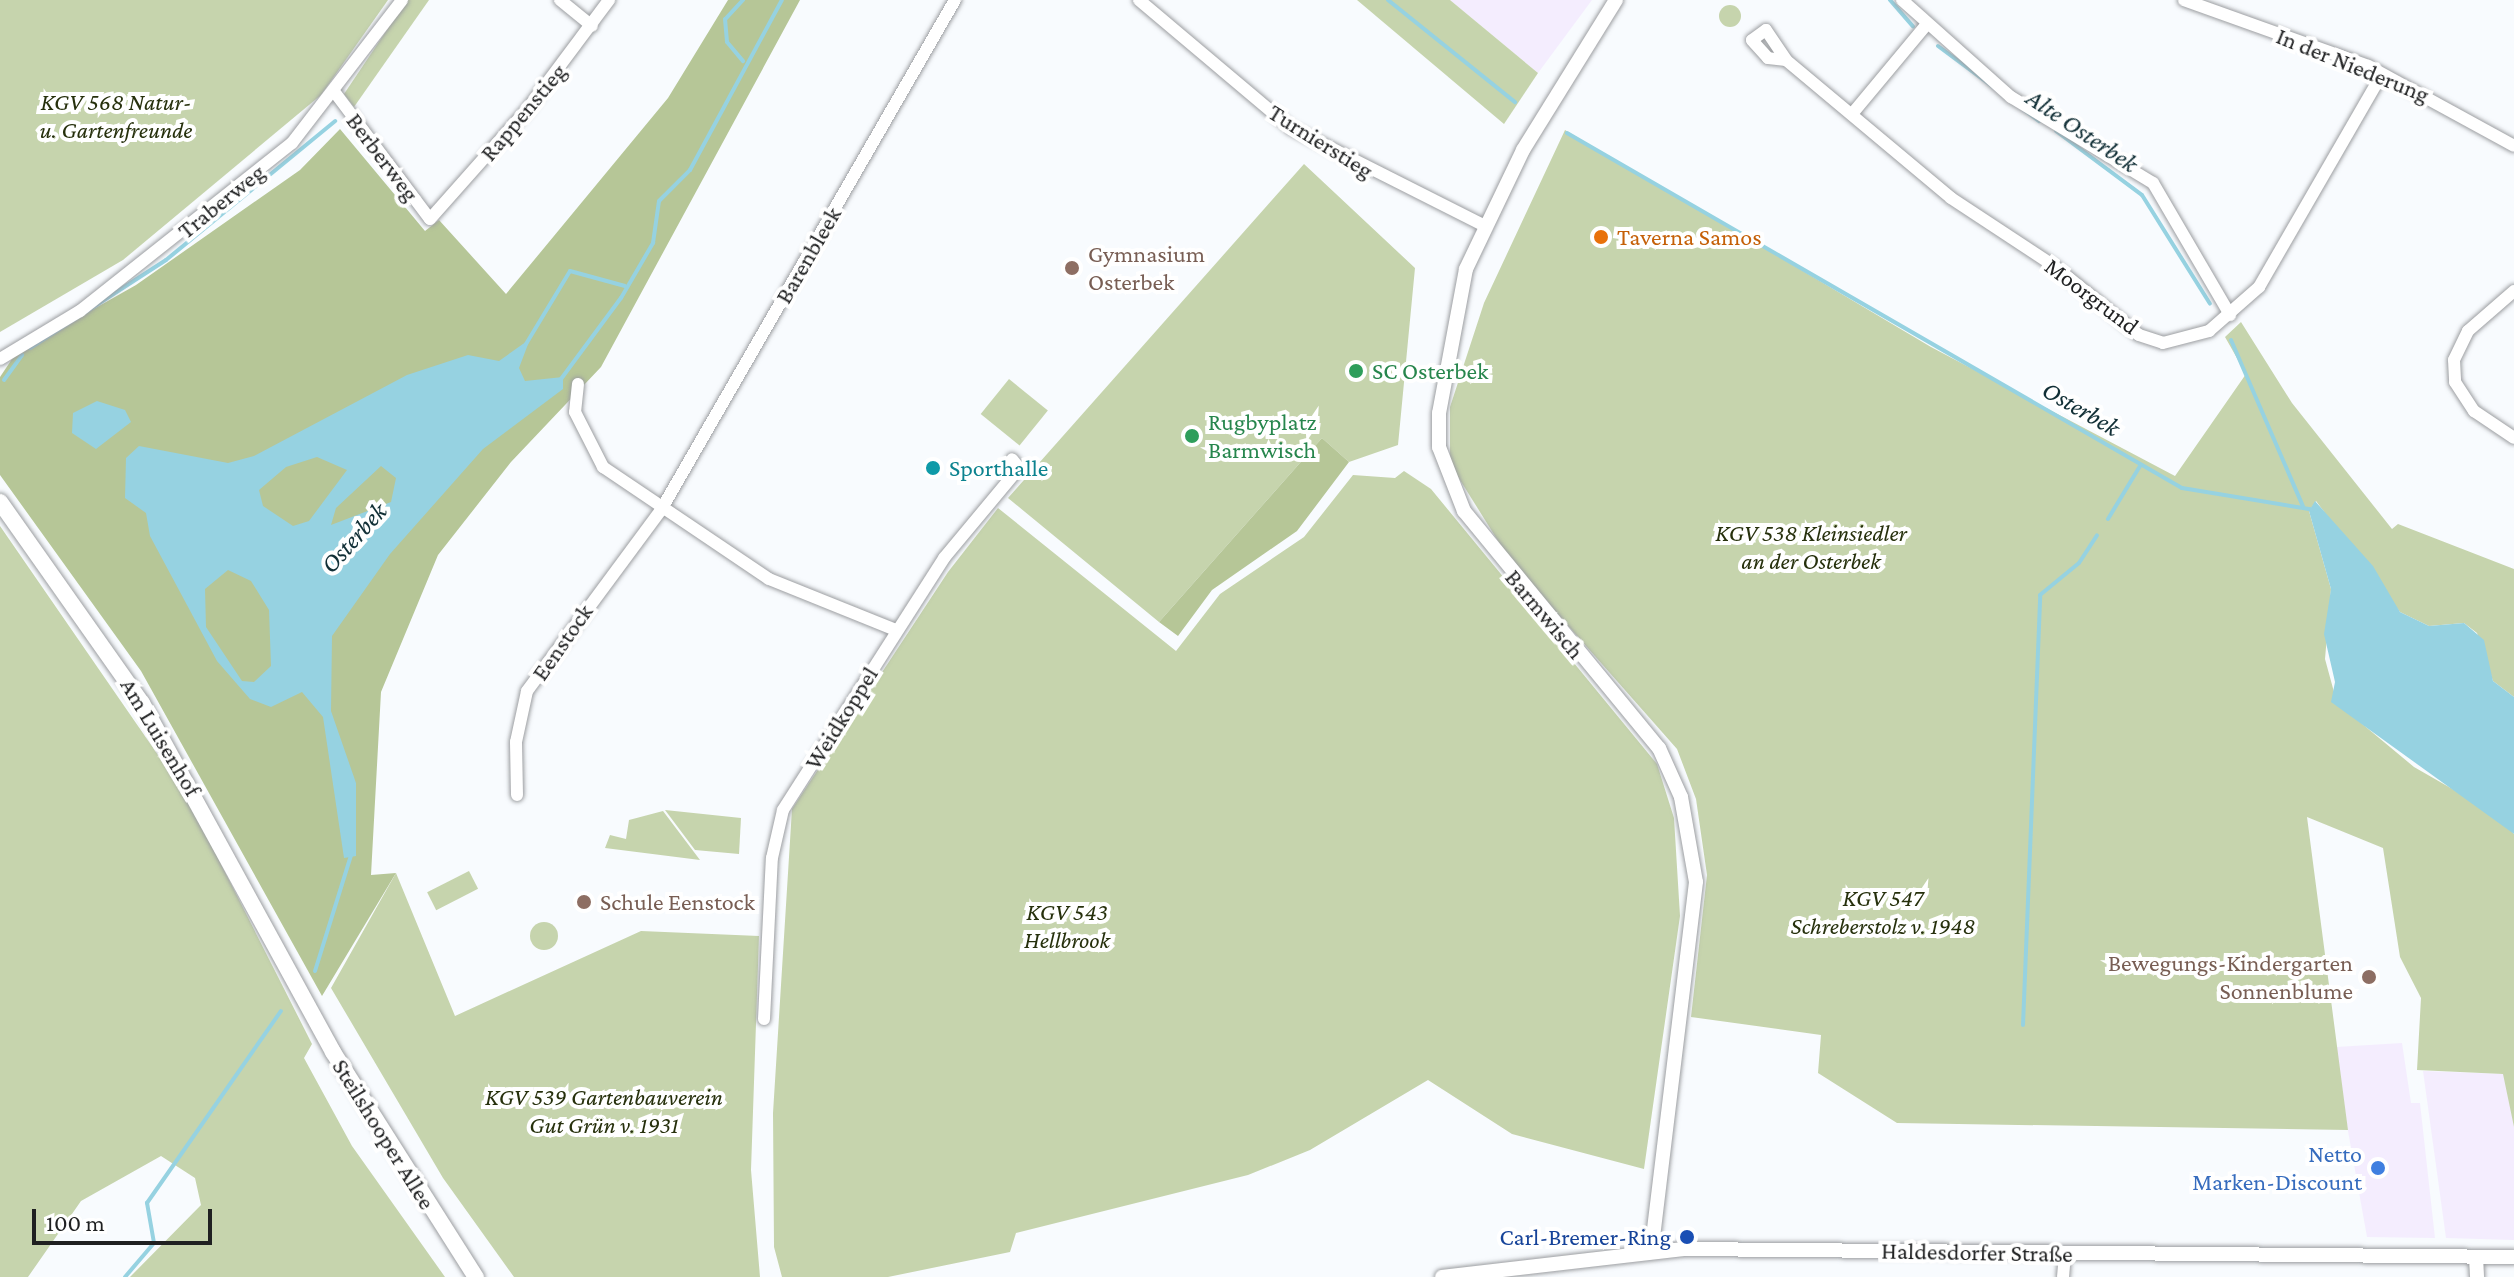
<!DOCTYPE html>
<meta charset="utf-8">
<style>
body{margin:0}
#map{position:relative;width:2514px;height:1277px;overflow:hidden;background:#f8fbfe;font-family:"Crimson Pro",serif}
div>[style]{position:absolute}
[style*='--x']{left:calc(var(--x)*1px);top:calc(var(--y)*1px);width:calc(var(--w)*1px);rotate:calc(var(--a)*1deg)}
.commercial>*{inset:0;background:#f4edfe}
.green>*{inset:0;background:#c6d4ad;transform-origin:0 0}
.round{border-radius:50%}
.forest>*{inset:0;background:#b6c697}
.water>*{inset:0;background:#96d2e1}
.stream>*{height:4px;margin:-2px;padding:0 2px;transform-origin:2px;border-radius:2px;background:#96d2e1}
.roads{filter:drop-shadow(0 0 2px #9c9ea1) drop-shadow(0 0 2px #9c9ea1)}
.minor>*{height:12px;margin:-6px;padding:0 6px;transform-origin:6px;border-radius:6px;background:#fff}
.tertiary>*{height:14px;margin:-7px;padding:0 7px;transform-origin:7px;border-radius:7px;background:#fff}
.secondary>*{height:16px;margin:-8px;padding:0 8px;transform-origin:8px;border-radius:8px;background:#fff}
.dots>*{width:22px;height:22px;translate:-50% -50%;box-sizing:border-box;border:4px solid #fff;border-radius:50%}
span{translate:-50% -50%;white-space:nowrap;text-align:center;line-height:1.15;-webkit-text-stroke:8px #fff;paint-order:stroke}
.street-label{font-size:24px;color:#1f2021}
.park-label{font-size:24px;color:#26300c;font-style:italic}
.food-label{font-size:24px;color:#c56008}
.left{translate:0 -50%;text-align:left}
.education-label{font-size:24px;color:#785e54}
.right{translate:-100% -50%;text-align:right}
.leisure-label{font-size:24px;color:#27864d}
.culture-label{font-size:24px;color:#0d838f}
.shop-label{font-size:24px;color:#366cbe}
.transit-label{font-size:24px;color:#164399}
.water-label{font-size:26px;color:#112f36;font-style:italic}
.scale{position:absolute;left:32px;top:1209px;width:180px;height:36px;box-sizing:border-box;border:4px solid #1f2021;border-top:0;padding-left:10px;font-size:24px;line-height:28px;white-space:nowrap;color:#1f2021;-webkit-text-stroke:6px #fff;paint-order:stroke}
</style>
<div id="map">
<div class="commercial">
<div style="clip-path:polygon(1450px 0,1592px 0,1538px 73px)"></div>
<div style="clip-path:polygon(2402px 1043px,2411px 1103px,2420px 1103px,2435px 1238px,2367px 1237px,2348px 1131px,2336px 1047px)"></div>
<div style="clip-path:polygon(2423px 1071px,2504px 1074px,2514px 1127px,2514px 1240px,2446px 1238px)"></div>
</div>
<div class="green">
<div style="clip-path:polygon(0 0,388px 0,321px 95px,123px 260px,0 332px)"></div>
<div style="clip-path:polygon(407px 0,429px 0,354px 107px,344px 94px)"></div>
<div style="clip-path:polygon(1357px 0,1450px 0,1538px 73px,1504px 124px)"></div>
<div class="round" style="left:1719px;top:5px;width:22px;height:22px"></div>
<div style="clip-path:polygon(1565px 130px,1931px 347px,2175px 476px,2246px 374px,2225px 337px,2241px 322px,2292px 403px,2392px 529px,2398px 524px,2514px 569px,2514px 697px,2493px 681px,2477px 633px,2464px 623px,2429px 626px,2400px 612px,2316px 501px,2309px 511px,2331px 589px,2325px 659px,2337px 703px,2414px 767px,2489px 810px,2514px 834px,2514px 1127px,2503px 1074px,2417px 1070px,2421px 998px,2400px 957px,2383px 848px,2307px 817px,2348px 1130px,1897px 1123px,1818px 1073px,1821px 1035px,1691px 1017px,1707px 875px,1696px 799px,1677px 749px,1510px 560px,1450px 464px,1450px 407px,1484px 303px)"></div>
<div style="clip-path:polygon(1304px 164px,1415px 268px,1398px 445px,1349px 462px,1322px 438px,1159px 622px,1008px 498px)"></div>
<div style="left:1009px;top:379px;width:50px;height:45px;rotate:39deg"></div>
<div style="clip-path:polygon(1404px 471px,1431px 489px,1657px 764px,1674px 818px,1680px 916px,1644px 1169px,1512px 1134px,1428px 1080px,1310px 1150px,1248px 1175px,1016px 1233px,1010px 1252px,888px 1277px,782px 1277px,774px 1247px,773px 1113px,792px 809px,948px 572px,998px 508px,1176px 651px,1220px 594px,1304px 537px,1353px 475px,1395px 478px)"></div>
<div style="clip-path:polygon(0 526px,187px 797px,312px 1044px,304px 1058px,352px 1146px,445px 1277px,130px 1277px,201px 1205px,195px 1178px,161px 1156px,81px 1201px,28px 1277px,0 1277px)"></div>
<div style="clip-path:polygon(665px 810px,741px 818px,739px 854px,695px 850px)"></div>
<div style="clip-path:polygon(663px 811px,700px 860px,605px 848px,610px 835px,626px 839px,629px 820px)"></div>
<div style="left:469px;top:871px;width:20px;height:47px;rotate:63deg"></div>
<div style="clip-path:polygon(396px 873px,455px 1016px,641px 931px,759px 936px,751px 1170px,760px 1277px,514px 1277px,443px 1178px,331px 988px)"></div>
<div class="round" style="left:530px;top:922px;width:28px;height:28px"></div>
</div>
<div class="forest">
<div style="clip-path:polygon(728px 0,800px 0,601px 367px,511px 462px,438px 555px,381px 692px,371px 875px,396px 873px,322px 996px,141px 671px,0 475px,0 377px,16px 353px,136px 285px,300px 170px,340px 129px,425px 231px,439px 220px,506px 294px,668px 98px)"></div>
<div style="clip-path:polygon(1322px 438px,1349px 462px,1297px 531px,1212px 590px,1178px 636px,1159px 622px)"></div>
</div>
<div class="water">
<div style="clip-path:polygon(evenodd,530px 339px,519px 368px,525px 381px,563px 377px,563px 389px,483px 449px,390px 554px,332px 636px,331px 711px,356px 783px,356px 856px,344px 858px,323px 717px,302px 692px,271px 707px,250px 699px,217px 661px,150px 536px,146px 513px,125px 498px,126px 458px,139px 446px,228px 463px,254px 456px,407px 375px,468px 355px,499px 361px,530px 339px,317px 457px,347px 470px,309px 521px,293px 526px,263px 506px,259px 490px,286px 467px,317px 457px,530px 339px,381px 466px,396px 478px,391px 502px,331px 525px,336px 508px,381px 466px,530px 339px,228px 570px,251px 581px,269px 610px,271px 666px,254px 682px,242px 681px,206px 627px,205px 589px,228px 570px)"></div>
<div style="clip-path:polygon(97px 401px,125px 410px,131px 422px,96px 449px,72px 433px,73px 413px)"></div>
<div style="clip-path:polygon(2315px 501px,2373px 566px,2400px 612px,2429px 626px,2464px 623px,2484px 640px,2493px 681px,2514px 697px,2514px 834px,2331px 702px,2335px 682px,2324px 634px,2331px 589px,2309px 511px)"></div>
</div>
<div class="stream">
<div style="--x:743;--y:0;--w:26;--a:133"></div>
<div style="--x:725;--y:19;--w:23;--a:85"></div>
<div style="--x:727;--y:42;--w:25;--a:50"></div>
<div style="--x:1388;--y:0;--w:163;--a:38.8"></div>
<div style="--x:1890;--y:0;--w:35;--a:49"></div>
<div style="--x:1938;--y:46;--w:126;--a:36.6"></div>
<div style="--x:2056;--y:131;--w:107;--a:36.7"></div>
<div style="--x:2142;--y:195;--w:128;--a:58"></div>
<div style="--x:1567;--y:133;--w:710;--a:30"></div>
<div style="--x:2182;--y:488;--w:135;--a:9.4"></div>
<div style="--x:2231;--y:340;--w:181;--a:66.6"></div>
<div style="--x:526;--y:344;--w:85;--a:-58.9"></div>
<div style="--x:570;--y:271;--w:57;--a:15.3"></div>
<div style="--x:30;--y:348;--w:162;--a:-32.9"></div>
<div style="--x:166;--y:260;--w:219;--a:-39.4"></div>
<div style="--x:561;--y:379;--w:101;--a:-53.5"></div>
<div style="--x:621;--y:298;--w:64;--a:-59.8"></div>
<div style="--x:653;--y:243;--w:42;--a:-81.9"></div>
<div style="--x:659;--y:201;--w:44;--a:-45"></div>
<div style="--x:690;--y:170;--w:193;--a:-61.6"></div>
<div style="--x:4;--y:380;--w:31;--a:-54"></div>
<div style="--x:2108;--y:519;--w:62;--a:-58.9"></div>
<div style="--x:315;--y:971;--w:125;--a:-72.7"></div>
<div style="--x:2023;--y:1025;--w:430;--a:-87.7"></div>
<div style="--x:2040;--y:595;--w:50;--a:-39.4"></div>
<div style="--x:2079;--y:563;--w:33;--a:-57"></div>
<div style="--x:125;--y:1277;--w:45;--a:-49.5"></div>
<div style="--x:154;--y:1243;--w:41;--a:-99.9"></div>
<div style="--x:147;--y:1203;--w:234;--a:-55.1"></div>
</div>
<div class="roads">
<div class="minor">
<div style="--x:560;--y:0;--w:41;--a:39.1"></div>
<div style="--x:1139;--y:0;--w:199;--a:40.1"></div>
<div style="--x:1291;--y:128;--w:215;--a:26.8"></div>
<div style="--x:1902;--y:0;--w:146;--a:41.7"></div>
<div style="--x:2011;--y:97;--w:166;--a:31.2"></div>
<div style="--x:2153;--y:183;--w:153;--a:59.7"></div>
<div style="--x:2184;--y:0;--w:195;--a:19.7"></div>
<div style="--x:2368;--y:66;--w:166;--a:28.7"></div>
<div style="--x:1786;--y:60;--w:18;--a:-174"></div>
<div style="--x:1768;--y:58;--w:24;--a:-132"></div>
<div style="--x:1752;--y:40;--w:17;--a:-36"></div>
<div style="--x:1766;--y:30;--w:36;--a:56"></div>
<div style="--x:1786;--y:60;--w:215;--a:39.9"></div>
<div style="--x:1951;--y:198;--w:123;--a:33.4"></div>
<div style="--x:2054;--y:266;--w:109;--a:39.1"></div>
<div style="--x:2139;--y:335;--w:25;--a:18"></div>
<div style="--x:2163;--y:343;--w:48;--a:-14.6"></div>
<div style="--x:2209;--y:331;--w:67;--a:-41.3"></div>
<div style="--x:2259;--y:287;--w:244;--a:-60"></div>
<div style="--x:336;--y:94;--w:156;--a:53.1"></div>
<div style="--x:430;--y:219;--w:144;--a:-48.4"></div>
<div style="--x:526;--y:111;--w:139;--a:-53.2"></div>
<div style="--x:1852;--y:114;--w:117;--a:-50.2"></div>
<div style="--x:2514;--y:291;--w:61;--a:139"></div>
<div style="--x:2468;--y:331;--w:32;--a:116"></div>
<div style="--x:2454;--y:360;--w:22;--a:87"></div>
<div style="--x:2455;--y:382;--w:35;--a:57"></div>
<div style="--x:2474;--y:411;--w:48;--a:34"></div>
<div style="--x:0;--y:359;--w:93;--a:-31"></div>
<div style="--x:80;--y:311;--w:270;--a:-38.4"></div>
<div style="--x:292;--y:143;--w:180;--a:-52.4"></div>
<div style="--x:578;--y:384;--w:28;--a:96"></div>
<div style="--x:575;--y:412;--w:62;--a:63"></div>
<div style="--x:603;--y:467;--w:200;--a:34"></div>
<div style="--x:769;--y:579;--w:137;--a:21.9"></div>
<div style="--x:517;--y:795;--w:53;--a:-91.1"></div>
<div style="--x:516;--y:742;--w:52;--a:-77.8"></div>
<div style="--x:527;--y:691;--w:225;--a:-53.5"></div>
<div style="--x:661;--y:510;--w:589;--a:-60.04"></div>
<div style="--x:764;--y:1019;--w:161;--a:-87.2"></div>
<div style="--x:772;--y:858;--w:49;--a:-77.1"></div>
<div style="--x:783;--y:810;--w:299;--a:-57.4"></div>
<div style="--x:944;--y:558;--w:117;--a:-50.2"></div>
<div style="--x:1019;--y:468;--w:11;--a:-128"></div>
<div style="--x:2063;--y:1277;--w:24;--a:-85"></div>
</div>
<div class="tertiary">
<div style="--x:1616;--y:0;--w:176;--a:121.8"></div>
<div style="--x:1523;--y:150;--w:132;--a:115.6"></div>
<div style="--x:1466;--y:269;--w:147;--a:100.6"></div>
<div style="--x:1439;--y:413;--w:34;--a:90"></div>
<div style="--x:1439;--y:447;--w:69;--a:68.7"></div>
<div style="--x:1464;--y:511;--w:307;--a:50.6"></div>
<div style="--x:1659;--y:748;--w:54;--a:65.8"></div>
<div style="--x:1681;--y:797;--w:86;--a:80"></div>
<div style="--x:1696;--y:882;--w:373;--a:96.9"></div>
<div style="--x:2476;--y:1257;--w:20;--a:87"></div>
<div style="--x:1442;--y:1277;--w:245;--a:-6.6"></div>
<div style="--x:1685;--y:1249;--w:829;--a:0.55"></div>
</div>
<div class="secondary">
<div style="--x:0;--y:502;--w:246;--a:54.8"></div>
<div style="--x:142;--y:703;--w:398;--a:61.3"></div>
<div style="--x:333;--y:1052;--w:267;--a:57.6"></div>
</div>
</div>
<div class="dots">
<div style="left:1601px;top:237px;background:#e8710a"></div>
<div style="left:1072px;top:268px;background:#8d6e63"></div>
<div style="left:1356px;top:371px;background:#2e9e5b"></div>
<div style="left:1192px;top:436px;background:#2e9e5b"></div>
<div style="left:933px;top:468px;background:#0f9aa8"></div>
<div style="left:584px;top:902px;background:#8d6e63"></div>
<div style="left:2369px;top:977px;background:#8d6e63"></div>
<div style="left:2378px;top:1168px;background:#3f7fe0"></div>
<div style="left:1687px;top:1237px;background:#1a4fb4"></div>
</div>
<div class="street-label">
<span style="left:2353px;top:65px;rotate:22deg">In der Niederung</span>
<span style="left:523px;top:112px;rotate:-50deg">Rappenstieg</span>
<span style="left:1321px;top:141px;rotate:32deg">Turnierstieg</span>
<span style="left:383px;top:157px;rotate:53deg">Berberweg</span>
<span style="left:221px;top:201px;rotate:-39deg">Traberweg</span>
<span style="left:808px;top:255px;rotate:-60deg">Barenbleek</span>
<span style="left:2092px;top:296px;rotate:37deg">Moorgrund</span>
<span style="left:1545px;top:614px;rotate:50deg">Barmwisch</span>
<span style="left:562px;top:642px;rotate:-55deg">Eenstock</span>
<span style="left:841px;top:718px;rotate:-58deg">Weidkoppel</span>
<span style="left:161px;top:737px;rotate:59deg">Am Luisenhof</span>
<span style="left:384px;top:1134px;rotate:58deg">Steilshooper Allee</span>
<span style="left:1977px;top:1252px;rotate:1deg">Haldesdorfer Straße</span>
</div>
<div class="park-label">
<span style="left:116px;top:116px">KGV 568 Natur-<br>u. Gartenfreunde</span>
<span style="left:1811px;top:547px">KGV 538 Kleinsiedler<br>an der Osterbek</span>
<span style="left:1883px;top:912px">KGV 547<br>Schreberstolz v. 1948</span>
<span style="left:1067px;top:926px">KGV 543<br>Hellbrook</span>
<span style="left:604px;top:1111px">KGV 539 Gartenbauverein<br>Gut Grün v. 1931</span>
</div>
<div class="food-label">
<span class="left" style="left:1617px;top:237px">Taverna Samos</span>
</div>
<div class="education-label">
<span class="left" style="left:1088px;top:268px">Gymnasium<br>Osterbek</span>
<span class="left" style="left:600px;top:902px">Schule Eenstock</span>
<span class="right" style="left:2353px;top:977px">Bewegungs-Kindergarten<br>Sonnenblume</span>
</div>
<div class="leisure-label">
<span class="left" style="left:1372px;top:371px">SC Osterbek</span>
<span class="left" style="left:1208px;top:436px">Rugbyplatz<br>Barmwisch</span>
</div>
<div class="culture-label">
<span class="left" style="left:949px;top:468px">Sporthalle</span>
</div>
<div class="shop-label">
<span class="right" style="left:2362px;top:1168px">Netto<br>Marken-Discount</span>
</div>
<div class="transit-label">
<span class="right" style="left:1671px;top:1237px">Carl-Bremer-Ring</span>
</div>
<div class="water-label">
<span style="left:2082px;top:131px;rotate:34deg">Alte Osterbek</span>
<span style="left:2081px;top:409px;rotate:30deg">Osterbek</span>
<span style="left:354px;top:538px;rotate:-48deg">Osterbek</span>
</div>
<div class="scale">100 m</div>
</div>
